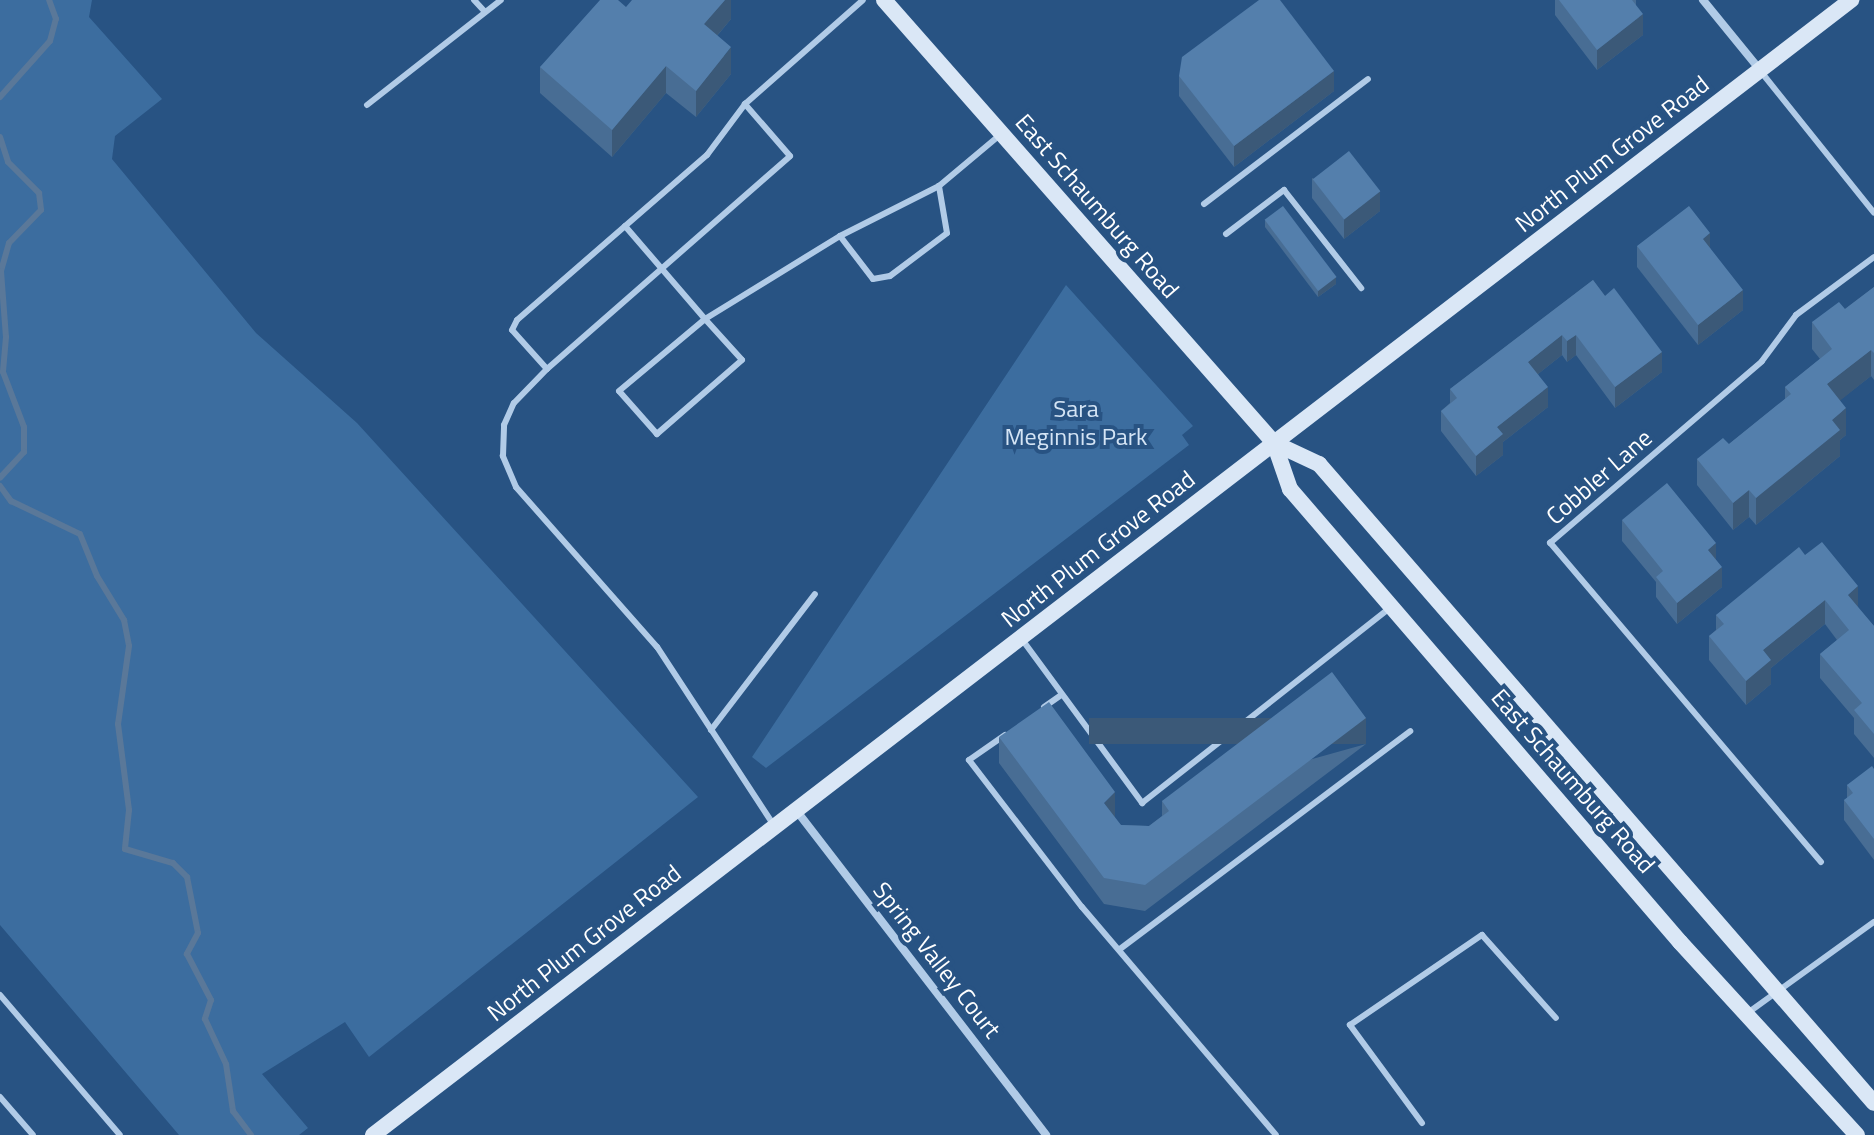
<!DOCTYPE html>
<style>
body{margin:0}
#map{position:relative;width:1874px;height:1135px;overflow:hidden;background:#285383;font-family:"Titillium Web",sans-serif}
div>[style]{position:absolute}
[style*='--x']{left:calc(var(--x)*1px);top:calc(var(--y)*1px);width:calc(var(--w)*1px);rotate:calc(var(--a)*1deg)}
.green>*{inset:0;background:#3c6d9f}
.stream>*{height:6px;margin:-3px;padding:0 3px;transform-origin:3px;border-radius:3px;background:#5a7899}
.lane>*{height:6px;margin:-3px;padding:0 3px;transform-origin:3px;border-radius:3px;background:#b1cbe7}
.street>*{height:8px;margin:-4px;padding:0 4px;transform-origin:4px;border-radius:4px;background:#b1cbe7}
.secondary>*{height:16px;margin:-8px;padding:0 8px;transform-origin:8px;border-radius:8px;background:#dae7f6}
.wall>*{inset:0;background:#486d94}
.shaded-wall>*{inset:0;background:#3b5978;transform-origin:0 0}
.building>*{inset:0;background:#547fac;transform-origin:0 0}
span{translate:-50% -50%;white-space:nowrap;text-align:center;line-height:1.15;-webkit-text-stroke:8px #285383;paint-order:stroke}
.street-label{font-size:24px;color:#fff}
.park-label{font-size:24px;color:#d4e4f5}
</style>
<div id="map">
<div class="green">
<div style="clip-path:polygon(0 0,92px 0,89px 17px,162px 99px,115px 136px,112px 159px,256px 333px,357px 423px,698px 797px,369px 1057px,345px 1022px,262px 1074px,308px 1128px,299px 1135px,179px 1135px,0 925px)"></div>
<div style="clip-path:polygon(1066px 285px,1193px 426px,1182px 435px,1189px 445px,766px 768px,752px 757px)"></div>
</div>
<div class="stream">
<div style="--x:0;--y:97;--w:75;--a:-48.2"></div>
<div style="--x:50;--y:41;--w:23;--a:-75"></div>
<div style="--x:56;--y:19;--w:20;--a:-110"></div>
<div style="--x:0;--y:137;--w:26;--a:72"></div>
<div style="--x:8;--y:162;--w:44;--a:45"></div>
<div style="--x:39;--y:193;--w:17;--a:83"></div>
<div style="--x:41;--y:210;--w:46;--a:134.1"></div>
<div style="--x:9;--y:243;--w:29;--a:106"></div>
<div style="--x:1;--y:271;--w:66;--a:85.7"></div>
<div style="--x:6;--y:337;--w:35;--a:95"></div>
<div style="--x:3;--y:372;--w:59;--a:69.1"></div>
<div style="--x:24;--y:427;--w:25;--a:90"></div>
<div style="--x:24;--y:452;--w:35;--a:133"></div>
<div style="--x:0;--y:486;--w:19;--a:54"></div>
<div style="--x:11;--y:501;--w:76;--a:25.6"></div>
<div style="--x:80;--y:534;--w:45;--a:68"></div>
<div style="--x:97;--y:576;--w:52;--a:58.5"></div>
<div style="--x:124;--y:620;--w:26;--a:79"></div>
<div style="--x:129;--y:646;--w:79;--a:98"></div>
<div style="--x:118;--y:724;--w:87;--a:82.7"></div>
<div style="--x:129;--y:810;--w:39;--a:96"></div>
<div style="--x:125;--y:849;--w:50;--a:16.3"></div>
<div style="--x:173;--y:863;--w:20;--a:45"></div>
<div style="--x:187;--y:877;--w:57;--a:78.9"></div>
<div style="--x:198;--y:933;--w:24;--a:118"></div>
<div style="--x:187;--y:954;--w:52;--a:62.4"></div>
<div style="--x:211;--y:1000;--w:20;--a:108"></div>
<div style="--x:205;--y:1019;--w:50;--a:65"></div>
<div style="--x:226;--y:1064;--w:48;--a:81.5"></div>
<div style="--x:233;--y:1111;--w:30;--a:53"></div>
</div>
<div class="lane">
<div style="--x:474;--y:0;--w:16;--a:47"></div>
<div style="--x:1762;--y:73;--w:179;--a:51.3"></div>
<div style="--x:367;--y:105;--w:170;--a:-38.1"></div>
<div style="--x:1204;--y:204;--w:206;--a:-37.3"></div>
<div style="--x:625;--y:226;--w:123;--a:49.3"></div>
<div style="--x:705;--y:319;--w:158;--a:-31.6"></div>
<div style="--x:840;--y:236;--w:111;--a:-26.8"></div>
<div style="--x:939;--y:186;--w:81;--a:-40"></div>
<div style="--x:1226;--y:234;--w:73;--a:-37.2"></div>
<div style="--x:1284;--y:190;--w:125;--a:51.8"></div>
<div style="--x:840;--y:236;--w:54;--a:52.5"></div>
<div style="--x:873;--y:279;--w:17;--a:-10"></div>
<div style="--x:890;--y:276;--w:71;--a:-37"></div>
<div style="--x:947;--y:233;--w:48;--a:-99.7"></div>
<div style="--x:705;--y:319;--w:55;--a:47.9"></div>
<div style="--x:742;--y:360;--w:113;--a:139"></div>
<div style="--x:657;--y:434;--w:57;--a:-131.5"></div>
<div style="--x:619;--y:391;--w:112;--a:-39.9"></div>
<div style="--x:547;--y:369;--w:52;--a:-131.9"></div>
<div style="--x:512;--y:330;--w:11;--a:-63"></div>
<div style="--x:517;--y:320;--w:252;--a:-41"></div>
<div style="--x:707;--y:155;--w:64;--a:-53.3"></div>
<div style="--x:1021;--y:638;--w:205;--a:53.7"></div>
<div style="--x:1142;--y:803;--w:315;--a:-38.2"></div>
<div style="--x:1044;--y:707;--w:21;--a:-35"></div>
<div style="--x:711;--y:730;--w:171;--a:-52.6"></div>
<div style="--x:1005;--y:735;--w:44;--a:145.2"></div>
<div style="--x:969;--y:760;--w:185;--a:52.5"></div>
<div style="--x:1082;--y:907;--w:299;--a:49.6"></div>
<div style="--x:773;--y:824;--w:212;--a:-123.2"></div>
<div style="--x:657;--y:647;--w:213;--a:-131.4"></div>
<div style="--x:516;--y:487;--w:34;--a:-113"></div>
<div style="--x:503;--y:456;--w:31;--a:-88"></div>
<div style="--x:504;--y:425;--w:24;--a:-66"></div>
<div style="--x:514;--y:403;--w:47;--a:-45.9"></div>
<div style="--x:547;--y:369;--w:323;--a:-41.2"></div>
<div style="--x:790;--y:156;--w:69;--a:-130.9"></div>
<div style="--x:745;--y:104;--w:157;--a:-41.4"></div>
<div style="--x:1821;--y:862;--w:419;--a:-130.3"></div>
<div style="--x:1550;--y:543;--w:279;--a:-40.6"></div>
<div style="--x:1762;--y:361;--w:57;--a:-53.5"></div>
<div style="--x:1796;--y:315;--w:97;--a:-36.6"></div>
<div style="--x:1120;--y:949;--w:363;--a:-36.9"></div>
<div style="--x:0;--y:995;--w:184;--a:49.4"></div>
<div style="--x:1749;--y:1012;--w:154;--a:-35.8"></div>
<div style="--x:0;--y:1097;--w:50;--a:49"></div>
<div style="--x:1422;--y:1123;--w:122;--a:-126.3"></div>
<div style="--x:1350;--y:1025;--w:160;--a:-34.3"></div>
<div style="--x:1482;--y:935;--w:111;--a:48.3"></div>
</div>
<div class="street">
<div style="--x:1703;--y:0;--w:90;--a:50.8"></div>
<div style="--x:796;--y:810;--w:410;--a:52.4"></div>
</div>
<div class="secondary">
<div style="--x:884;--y:0;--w:590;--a:48.64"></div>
<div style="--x:1274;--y:443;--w:49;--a:70.8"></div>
<div style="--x:1290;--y:489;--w:598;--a:49.27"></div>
<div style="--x:1680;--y:942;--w:262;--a:47.5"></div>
<div style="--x:1274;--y:443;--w:50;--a:25"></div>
<div style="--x:1319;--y:464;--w:846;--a:49.02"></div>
<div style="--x:373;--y:1135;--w:1864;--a:-37.52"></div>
</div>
<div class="wall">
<div style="clip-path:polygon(731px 0,731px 19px,717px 36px,731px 74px,696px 117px,666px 93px,612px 157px,540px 93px,540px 67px,626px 7px)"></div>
<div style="clip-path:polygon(1555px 0,1636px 0,1636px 5px,1643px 35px,1597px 70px,1555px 15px)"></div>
<div style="clip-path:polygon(1179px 76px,1334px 91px,1234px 167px,1179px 96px)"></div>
<div style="clip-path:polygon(1312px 178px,1380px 211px,1344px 239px,1312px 198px)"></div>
<div style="clip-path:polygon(1265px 220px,1336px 284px,1318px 297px,1265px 227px)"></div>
<div style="clip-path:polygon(1637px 246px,1710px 248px,1743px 310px,1698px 345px,1637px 267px)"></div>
<div style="clip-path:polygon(1593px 280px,1662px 372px,1615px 408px,1576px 355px,1567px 362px,1562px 355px,1538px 374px,1548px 407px,1503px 442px,1503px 455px,1476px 476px,1441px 431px,1441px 411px,1450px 403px,1450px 389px)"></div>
<div style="clip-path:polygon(1874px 287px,1874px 380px,1871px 376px,1840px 400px,1846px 435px,1840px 440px,1840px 456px,1756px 525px,1749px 517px,1733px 530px,1697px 485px,1697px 459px,1729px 444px,1785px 399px,1785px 387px,1820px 359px,1812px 349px,1812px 322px,1845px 309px)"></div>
<div style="clip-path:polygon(1622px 520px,1716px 560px,1722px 587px,1677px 624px,1656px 597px,1656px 582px,1622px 541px)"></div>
<div style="clip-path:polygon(1805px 555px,1858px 608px,1874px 626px,1874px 758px,1854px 734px,1854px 718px,1820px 678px,1820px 654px,1837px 640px,1825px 624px,1771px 668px,1771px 684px,1746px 705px,1709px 660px,1709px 636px,1716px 630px,1716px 615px)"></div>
<div style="clip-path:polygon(999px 737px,1121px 825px,1149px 826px,1162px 816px,1162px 801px,1366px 744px,1145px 911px,1104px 904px,999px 763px)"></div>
<div style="clip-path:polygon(1874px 769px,1874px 860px,1844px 820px,1844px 800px,1847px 798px,1847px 785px)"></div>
</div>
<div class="shaded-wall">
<div style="clip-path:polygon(725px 0,731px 0,731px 19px,704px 51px,704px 24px)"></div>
<div style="clip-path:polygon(1643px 14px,1643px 35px,1597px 70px,1597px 50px)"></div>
<div style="clip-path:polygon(731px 47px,731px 74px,696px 117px,696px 91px)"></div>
<div style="clip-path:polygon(666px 66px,666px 93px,612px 157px,612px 130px)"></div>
<div style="clip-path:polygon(1334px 71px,1334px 91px,1234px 167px,1234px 146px)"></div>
<div style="clip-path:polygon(1380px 191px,1380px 211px,1344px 239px,1344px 219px)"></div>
<div style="clip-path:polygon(1710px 233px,1710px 253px,1703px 239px)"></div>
<div style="clip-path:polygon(1336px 277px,1336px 284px,1318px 297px,1318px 290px)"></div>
<div style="clip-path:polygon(1743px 290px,1743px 310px,1698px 345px,1698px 325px)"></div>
<div style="clip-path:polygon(1562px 335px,1562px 355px,1528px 382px,1528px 362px)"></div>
<div style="clip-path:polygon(1576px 335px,1576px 355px,1567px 362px,1567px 341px)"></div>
<div style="clip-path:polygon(1871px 350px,1871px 376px,1827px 411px,1827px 384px)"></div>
<div style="clip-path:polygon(1662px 352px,1662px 372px,1615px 408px,1615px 387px)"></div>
<div style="clip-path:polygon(1548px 387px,1548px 407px,1503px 442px,1503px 455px,1476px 476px,1476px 456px,1497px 427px)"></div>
<div style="clip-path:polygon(1846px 408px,1846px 435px,1840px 440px,1840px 456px,1756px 525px,1756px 498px,1832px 420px)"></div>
<div style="clip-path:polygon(1749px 490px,1749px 517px,1733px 530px,1733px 503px)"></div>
<div style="clip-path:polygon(1716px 543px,1716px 564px,1708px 550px)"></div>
<div style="clip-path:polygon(1722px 567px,1722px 587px,1677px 624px,1677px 603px)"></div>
<div style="clip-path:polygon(1858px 586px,1858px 610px,1848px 595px)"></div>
<div style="clip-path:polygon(1825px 600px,1825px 624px,1771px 668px,1771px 684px,1746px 705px,1746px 681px,1763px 650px)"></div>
<div style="left:1366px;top:718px;width:26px;height:277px;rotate:90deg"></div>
<div style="clip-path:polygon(1115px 792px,1115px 818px,1104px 803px)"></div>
</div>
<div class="building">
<div style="clip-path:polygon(600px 0,618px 0,626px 7px,632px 0,725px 0,704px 24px,731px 47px,696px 91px,666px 66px,612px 130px,540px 67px)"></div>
<div style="clip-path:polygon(1259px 0,1280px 0,1334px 71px,1234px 146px,1179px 76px,1182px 57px)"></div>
<div style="clip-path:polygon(1559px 0,1632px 0,1643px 14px,1597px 50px)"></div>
<div style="left:1349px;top:151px;width:51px;height:46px;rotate:52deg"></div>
<div style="left:1283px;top:206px;width:89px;height:23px;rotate:53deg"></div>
<div style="clip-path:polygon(1689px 206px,1710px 233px,1703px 239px,1743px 290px,1698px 325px,1637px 246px)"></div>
<div style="clip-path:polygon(1593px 280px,1605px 296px,1614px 288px,1662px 352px,1615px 387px,1576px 335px,1567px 341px,1562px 335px,1528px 362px,1548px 387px,1497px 427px,1503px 434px,1476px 456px,1441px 411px,1457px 398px,1450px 389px)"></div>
<div style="clip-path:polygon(1874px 287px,1874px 353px,1871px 350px,1827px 384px,1846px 408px,1832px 420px,1840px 430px,1756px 498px,1749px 490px,1733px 503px,1697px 459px,1723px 438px,1729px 444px,1791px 394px,1785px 387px,1832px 349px,1812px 322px,1839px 302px,1845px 309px)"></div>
<div style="clip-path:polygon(1667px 483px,1716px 543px,1708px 550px,1722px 567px,1677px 603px,1656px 577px,1663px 571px,1622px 520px)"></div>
<div style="clip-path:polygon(1822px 542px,1858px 586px,1848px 595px,1874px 626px,1874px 734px,1854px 710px,1862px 703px,1820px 654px,1849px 630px,1825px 600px,1763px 650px,1771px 660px,1746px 681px,1709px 636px,1724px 624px,1716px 615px,1799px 547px,1805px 555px)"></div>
<div style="clip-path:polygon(1332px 672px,1366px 718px,1145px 885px,1104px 878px,999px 737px,1049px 702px,1115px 792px,1104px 803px,1121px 825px,1149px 826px,1169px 811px,1162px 801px)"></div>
<div style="clip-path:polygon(1872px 766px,1874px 769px,1874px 839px,1844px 800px,1853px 793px,1847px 785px)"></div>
</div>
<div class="street-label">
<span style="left:1612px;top:154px;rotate:-38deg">North Plum Grove Road</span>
<span style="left:1097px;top:206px;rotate:49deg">East Schaumburg Road</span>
<span style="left:1599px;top:477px;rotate:-41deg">Cobbler Lane</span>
<span style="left:1098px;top:549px;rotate:-38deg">North Plum Grove Road</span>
<span style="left:1573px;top:781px;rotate:49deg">East Schaumburg Road</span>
<span style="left:584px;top:943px;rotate:-38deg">North Plum Grove Road</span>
<span style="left:937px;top:960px;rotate:52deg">Spring Valley Court</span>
</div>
<div class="park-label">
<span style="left:1076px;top:423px">Sara<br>Meginnis Park</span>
</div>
</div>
